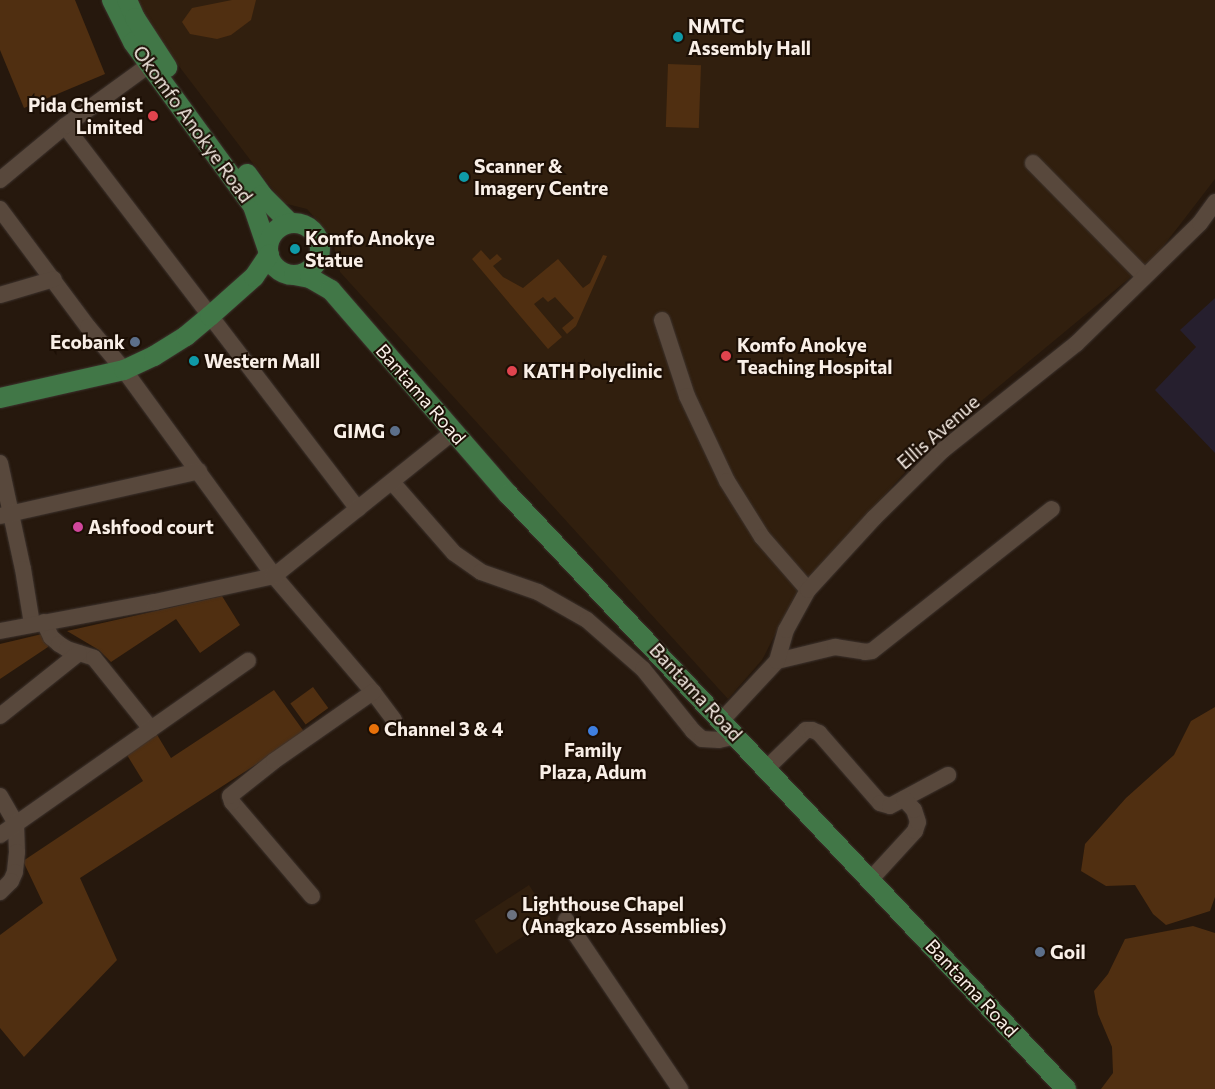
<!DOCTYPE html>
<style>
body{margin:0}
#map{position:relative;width:1215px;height:1089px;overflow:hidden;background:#26180d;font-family:Commissioner,sans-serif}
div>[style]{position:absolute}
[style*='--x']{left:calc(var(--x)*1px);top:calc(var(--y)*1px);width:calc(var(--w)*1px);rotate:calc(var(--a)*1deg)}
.built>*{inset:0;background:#311f0e;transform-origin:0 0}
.education>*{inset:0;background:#261f2e}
.green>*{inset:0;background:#502f11;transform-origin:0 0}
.roads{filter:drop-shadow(0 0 1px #3d332e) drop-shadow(0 0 1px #3d332e)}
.minor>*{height:16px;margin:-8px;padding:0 8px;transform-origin:8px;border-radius:8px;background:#58483c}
.major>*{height:20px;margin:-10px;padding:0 10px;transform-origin:10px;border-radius:10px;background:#417747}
.major>.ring{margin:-10px;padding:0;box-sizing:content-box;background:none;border:20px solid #417747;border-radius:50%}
.dots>*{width:14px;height:14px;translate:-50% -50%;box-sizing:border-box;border:2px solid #1c0f05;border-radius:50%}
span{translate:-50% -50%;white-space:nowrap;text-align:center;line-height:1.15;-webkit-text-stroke:4px #1c0f05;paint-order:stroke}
.poi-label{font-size:19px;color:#f9efe7;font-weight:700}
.left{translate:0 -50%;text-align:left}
.right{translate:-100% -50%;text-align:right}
.street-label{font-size:19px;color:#f9efe7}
</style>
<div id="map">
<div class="built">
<div style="clip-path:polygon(137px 0,1215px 0,1215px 179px,1155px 257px,933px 441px,796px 594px,762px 660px,728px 699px,340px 272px,332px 238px,307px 209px,283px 203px,153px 32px)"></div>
<div style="left:529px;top:885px;width:40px;height:65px;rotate:57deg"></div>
</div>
<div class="education">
<div style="clip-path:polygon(1215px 298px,1215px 453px,1155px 390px,1196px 347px,1180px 330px)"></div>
</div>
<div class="green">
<div style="clip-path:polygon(0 0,75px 0,105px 74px,24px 108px,0 50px)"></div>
<div style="clip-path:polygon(232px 0,256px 0,251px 20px,231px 35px,217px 39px,190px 34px,182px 22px,192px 8px)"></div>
<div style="left:668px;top:64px;width:33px;height:63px;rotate:2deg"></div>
<div style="clip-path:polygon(481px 250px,490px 260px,497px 254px,502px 259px,493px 266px,503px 277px,523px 288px,558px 259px,583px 288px,590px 283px,603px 255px,607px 256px,576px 326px,567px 334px,562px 328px,574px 318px,555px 297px,548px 302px,543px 297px,534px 304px,562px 337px,548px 349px,472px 259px)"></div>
<div style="clip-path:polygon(222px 596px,240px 625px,200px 653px,176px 619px,111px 662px,99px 650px,67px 631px)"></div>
<div style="clip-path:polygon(42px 634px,50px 643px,48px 647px,0 679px,0 644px)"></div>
<div style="left:313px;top:687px;width:26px;height:28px;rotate:54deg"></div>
<div style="clip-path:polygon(274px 690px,305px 733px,80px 878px,117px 960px,24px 1057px,0 1028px,0 935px,43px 903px,23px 861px,143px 781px,127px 755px,156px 733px,171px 758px)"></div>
<div style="clip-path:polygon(1215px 707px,1215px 897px,1210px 911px,1166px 925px,1153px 914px,1135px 885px,1106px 886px,1081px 871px,1085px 844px,1126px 798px,1174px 755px,1191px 721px)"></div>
<div style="clip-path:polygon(1193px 926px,1215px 933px,1215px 1089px,1101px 1089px,1113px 1073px,1112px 1047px,1098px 1014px,1094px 991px,1108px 974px,1125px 939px)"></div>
</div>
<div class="roads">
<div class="minor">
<div style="--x:65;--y:126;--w:482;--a:52.6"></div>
<div style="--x:1033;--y:163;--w:158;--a:45.5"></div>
<div style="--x:0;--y:180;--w:85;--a:-39.7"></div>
<div style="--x:65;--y:126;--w:104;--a:-36"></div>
<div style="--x:0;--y:209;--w:147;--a:53.3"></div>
<div style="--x:88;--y:327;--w:56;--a:50.1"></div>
<div style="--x:124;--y:370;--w:255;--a:53.9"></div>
<div style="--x:274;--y:576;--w:153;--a:49.5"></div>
<div style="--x:373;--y:692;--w:35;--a:53"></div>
<div style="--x:0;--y:295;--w:56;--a:-16.5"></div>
<div style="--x:662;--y:320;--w:80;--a:71.8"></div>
<div style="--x:687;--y:396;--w:94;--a:64.8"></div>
<div style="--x:727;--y:481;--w:66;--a:58"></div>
<div style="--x:762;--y:537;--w:70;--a:49"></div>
<div style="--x:0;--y:463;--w:108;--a:77.8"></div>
<div style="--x:23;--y:569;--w:56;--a:80.7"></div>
<div style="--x:392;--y:482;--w:94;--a:48.9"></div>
<div style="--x:454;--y:553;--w:33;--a:35"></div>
<div style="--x:481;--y:572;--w:60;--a:19.3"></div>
<div style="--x:538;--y:592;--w:56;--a:29.7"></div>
<div style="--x:587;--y:620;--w:74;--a:41.2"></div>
<div style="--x:643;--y:669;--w:80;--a:51.1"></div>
<div style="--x:693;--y:731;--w:12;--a:42"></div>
<div style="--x:702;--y:739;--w:17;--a:3"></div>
<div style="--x:719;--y:740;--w:18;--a:-13"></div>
<div style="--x:0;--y:516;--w:204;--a:-12.7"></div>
<div style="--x:44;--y:622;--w:17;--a:65"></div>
<div style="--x:51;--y:637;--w:11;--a:41"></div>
<div style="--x:59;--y:644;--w:9;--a:32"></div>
<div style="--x:67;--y:649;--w:28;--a:18"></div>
<div style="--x:94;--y:658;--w:91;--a:51.2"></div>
<div style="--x:0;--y:631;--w:158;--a:-10.6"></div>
<div style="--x:155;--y:602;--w:122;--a:-12.3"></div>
<div style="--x:274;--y:576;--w:230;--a:-38.8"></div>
<div style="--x:777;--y:661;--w:60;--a:-13.6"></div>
<div style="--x:835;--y:647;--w:30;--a:9"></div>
<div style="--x:865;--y:652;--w:7;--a:-8"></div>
<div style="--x:872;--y:651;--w:229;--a:-38.3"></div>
<div style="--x:0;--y:716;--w:101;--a:-38.6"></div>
<div style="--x:722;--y:720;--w:81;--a:-47"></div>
<div style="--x:777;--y:661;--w:32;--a:-74"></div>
<div style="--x:786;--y:630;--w:46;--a:-61.2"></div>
<div style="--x:808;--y:590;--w:98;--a:-47.5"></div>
<div style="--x:874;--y:518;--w:97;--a:-44.6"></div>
<div style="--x:943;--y:450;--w:170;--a:-38.6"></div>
<div style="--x:1076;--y:344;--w:173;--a:-44.3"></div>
<div style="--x:1200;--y:223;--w:26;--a:-54"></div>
<div style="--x:767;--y:768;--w:54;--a:-44.3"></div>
<div style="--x:806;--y:730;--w:6;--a:0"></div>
<div style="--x:812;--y:730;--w:8;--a:23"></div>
<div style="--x:819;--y:733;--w:93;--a:48.9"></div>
<div style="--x:880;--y:803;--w:10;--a:17"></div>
<div style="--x:890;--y:806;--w:66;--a:-28.1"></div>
<div style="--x:0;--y:796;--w:32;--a:60"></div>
<div style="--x:16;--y:824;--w:28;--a:88"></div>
<div style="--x:17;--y:852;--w:20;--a:96"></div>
<div style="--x:15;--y:872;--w:10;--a:114"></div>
<div style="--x:11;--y:881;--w:16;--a:135"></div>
<div style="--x:0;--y:835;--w:303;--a:-35.1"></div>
<div style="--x:871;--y:879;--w:65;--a:-47.5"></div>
<div style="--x:915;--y:831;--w:9;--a:-72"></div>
<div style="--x:918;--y:822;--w:13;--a:-108"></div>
<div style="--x:914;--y:810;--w:15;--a:-132"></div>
<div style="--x:312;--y:896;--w:123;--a:-130.4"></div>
<div style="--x:232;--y:802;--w:6;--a:-108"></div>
<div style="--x:230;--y:796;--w:56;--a:-38.5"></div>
<div style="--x:274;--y:761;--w:121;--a:-34.9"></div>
<div style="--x:566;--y:920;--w:204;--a:56"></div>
</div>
<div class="major">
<div style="--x:112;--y:0;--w:47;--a:63.4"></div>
<div style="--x:133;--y:42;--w:203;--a:53.8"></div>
<div style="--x:253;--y:206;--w:46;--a:71.2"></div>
<div style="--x:127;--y:0;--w:20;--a:66"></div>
<div style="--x:135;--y:18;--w:59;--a:56.9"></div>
<div style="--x:247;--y:174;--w:26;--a:54"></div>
<div style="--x:262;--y:195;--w:40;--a:45"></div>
<div class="ring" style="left:268px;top:223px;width:32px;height:32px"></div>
<div style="--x:294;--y:275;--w:16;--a:11"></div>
<div style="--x:310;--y:278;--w:24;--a:30"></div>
<div style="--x:331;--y:290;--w:270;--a:49.1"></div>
<div style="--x:508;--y:494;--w:816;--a:46.84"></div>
<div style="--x:0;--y:398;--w:127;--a:-12.7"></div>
<div style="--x:124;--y:370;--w:33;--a:-25"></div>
<div style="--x:154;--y:356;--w:38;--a:-32"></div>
<div style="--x:186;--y:336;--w:31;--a:-40"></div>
<div style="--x:210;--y:316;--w:59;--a:-41.6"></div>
<div style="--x:254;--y:277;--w:27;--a:-56"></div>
</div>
</div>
<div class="dots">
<div style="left:678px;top:37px;background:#0f9aa8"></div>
<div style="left:153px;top:116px;background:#e0444e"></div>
<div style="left:464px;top:177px;background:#0f9aa8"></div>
<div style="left:295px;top:249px;background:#0f9aa8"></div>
<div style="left:135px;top:342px;background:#5c6f8a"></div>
<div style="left:726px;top:356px;background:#e0444e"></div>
<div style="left:194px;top:361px;background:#0f9aa8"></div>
<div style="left:512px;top:371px;background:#e0444e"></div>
<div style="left:395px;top:431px;background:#5c6f8a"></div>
<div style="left:78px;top:527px;background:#d1479c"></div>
<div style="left:374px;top:729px;background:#e8710a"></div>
<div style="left:593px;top:731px;background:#3f7fe0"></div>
<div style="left:512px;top:915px;background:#6b7280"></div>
<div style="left:1040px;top:952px;background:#5c6f8a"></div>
</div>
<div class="poi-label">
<span class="left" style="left:688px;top:37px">NMTC<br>Assembly Hall</span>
<span class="right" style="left:143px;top:116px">Pida Chemist<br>Limited</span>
<span class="left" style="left:474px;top:177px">Scanner &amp;<br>Imagery Centre</span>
<span class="left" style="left:305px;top:249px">Komfo Anokye<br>Statue</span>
<span class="right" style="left:125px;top:342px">Ecobank</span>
<span class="left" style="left:737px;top:356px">Komfo Anokye<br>Teaching Hospital</span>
<span class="left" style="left:204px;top:361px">Western Mall</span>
<span class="left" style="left:523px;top:371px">KATH Polyclinic</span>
<span class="right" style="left:385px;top:431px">GIMG</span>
<span class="left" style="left:88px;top:527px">Ashfood court</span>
<span class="left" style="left:384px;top:729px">Channel 3 &amp; 4</span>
<span style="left:593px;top:761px">Family<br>Plaza, Adum</span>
<span class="left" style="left:522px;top:915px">Lighthouse Chapel<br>(Anagkazo Assemblies)</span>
<span class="left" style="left:1050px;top:952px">Goil</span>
</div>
<div class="street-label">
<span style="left:193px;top:124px;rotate:54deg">Okomfo Anokye Road</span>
<span style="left:421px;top:394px;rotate:49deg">Bantama Road</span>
<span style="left:938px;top:432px;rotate:-41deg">Ellis Avenue</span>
<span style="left:696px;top:692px;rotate:47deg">Bantama Road</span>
<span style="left:972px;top:988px;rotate:47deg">Bantama Road</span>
</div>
</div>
